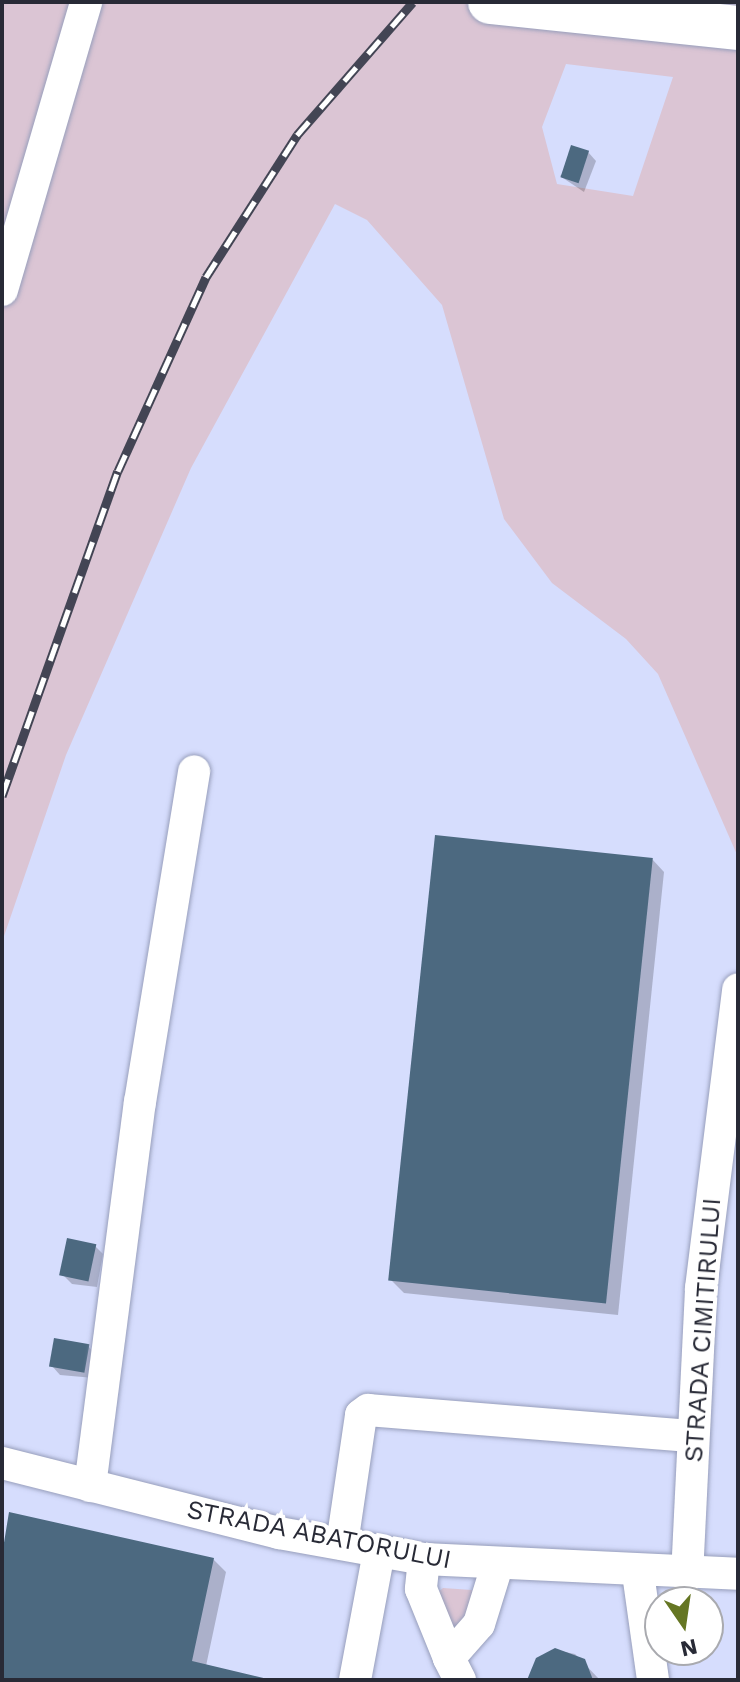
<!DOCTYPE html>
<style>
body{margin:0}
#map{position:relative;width:740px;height:1682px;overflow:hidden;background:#d6ddfd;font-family:"Work Sans",sans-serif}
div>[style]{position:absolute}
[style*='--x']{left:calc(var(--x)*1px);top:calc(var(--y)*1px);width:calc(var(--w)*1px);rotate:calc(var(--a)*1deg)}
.green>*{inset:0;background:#dbc5d4}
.shadow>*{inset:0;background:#0003}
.building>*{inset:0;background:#4c6980;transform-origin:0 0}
.roads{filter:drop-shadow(0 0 2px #979ebb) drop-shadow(0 0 2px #979ebb)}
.minor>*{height:32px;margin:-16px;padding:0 16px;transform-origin:16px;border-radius:16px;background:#fff}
.highway>*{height:44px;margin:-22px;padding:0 22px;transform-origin:22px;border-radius:22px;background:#fff}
.rail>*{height:9px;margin-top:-4.5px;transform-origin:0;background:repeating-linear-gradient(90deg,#fff 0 18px,#434554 0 36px);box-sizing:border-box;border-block:2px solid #434554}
span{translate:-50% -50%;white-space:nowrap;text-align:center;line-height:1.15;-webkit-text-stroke:8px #fff;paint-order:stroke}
.street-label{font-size:26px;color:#282a36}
.frame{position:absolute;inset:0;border:4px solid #282a36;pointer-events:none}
.north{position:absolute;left:644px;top:1586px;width:80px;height:80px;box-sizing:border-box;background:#fff;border:2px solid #a9aaaf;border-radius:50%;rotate:167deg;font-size:22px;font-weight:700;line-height:32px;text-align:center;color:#282a36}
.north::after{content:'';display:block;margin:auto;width:28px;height:36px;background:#657623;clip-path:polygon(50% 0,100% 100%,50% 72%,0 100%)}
</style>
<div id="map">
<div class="green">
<div style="clip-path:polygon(evenodd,2px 2px,738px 2px,738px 857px,658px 674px,626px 639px,552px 583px,504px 519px,442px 305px,367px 220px,335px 204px,191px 468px,66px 755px,2px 942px,2px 2px,566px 64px,673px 77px,633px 196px,557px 184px,542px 127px,566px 64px)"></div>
<div style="clip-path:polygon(443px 1588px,472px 1590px,476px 1599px,453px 1632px,436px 1594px)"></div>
</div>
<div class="shadow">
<div style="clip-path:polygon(588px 152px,596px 161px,584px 192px,560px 176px)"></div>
<div style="clip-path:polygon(652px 859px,664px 872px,618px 1315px,404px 1293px,391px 1280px)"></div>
<div style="clip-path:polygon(95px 1246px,103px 1254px,97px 1287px,72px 1284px,64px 1276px)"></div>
<div style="clip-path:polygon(88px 1346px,96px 1355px,94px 1378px,60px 1375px,52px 1366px)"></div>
<div style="clip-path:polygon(213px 1559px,226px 1572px,206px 1666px,269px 1680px,2px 1680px,2px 1561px)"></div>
<div style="clip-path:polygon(555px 1650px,575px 1654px,600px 1680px,530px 1680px,532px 1668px)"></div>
</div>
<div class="building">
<div style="left:571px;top:145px;width:19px;height:34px;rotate:18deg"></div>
<div style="left:435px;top:835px;width:219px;height:448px;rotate:6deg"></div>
<div style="left:67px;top:1238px;width:30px;height:38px;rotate:12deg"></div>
<div style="left:54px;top:1338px;width:36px;height:29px;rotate:10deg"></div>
<div style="clip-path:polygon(9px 1512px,214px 1558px,192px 1661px,272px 1680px,2px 1680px,2px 1555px)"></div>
<div style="clip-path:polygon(555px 1648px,585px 1659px,593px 1680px,527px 1680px,536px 1658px)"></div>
</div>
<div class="roads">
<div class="minor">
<div style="--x:2;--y:290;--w:300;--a:-73.7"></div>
<div style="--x:2;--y:1463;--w:286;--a:14.2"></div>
<div style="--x:279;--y:1533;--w:147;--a:10.2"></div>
<div style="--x:424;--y:1559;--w:314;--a:2.7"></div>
<div style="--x:90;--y:1486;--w:387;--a:-82.6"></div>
<div style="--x:140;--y:1102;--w:335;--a:-80.7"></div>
<div style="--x:342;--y:1544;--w:130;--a:-81.6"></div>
<div style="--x:361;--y:1415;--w:9;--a:-36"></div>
<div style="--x:368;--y:1410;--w:326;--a:4.6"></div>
<div style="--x:424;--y:1559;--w:30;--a:96"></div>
<div style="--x:421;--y:1589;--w:74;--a:67.9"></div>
<div style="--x:638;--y:1573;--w:108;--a:82"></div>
<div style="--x:687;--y:1576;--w:288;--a:-87.2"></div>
<div style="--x:701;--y:1288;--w:301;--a:-82.9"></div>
<div style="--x:355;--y:1680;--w:130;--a:-79.4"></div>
<div style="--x:460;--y:1680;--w:25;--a:-117"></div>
<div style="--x:449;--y:1658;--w:45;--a:-48.6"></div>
<div style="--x:479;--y:1624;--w:61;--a:-72.8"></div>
</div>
<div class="highway">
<div style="--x:490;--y:2;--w:249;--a:6"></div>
</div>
</div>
<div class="rail">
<div style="--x:2;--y:796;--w:345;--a:-70.4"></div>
<div style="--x:118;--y:471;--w:213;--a:-65.6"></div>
<div style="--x:206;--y:277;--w:169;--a:-57.3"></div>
<div style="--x:297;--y:135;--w:176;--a:-48.9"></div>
</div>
<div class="street-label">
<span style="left:703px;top:1330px;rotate:-86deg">STRADA CIMITIRULUI</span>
<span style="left:319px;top:1535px;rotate:11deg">STRADA ABATORULUI</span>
</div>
<div class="frame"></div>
<div class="north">N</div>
</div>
